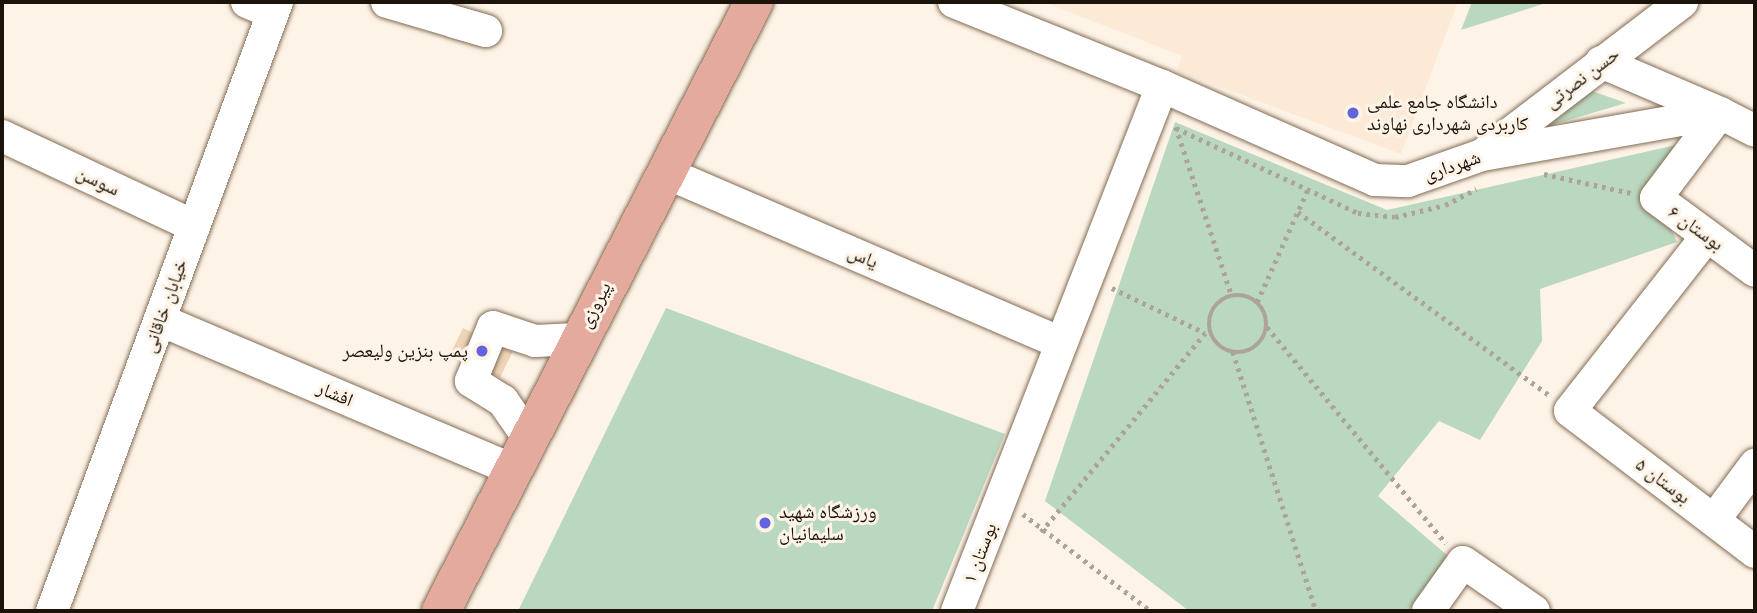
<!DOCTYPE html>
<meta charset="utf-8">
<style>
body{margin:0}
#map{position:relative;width:1757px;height:613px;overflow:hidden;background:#fdf3e7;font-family:Figtree,"Noto Naskh Arabic",sans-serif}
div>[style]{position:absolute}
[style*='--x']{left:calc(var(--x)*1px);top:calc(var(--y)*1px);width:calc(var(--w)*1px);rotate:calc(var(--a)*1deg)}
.built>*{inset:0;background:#fdead6}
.green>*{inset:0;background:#b9d8bf}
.building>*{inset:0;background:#eed4b8;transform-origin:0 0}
.path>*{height:4.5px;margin-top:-2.25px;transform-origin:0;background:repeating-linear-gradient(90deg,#ada498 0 3.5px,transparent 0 8.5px)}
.path>.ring{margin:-2.25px;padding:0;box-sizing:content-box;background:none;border:4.5px solid #ada498;border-radius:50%}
.roads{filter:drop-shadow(0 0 2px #836c53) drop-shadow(0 0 2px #836c53)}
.minor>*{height:32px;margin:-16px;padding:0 16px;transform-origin:16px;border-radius:16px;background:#fff}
.major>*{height:38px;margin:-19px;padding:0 19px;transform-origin:19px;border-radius:19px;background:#e5aa9e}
.dots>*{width:19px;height:19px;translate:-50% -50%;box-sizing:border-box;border:4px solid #fdf3e7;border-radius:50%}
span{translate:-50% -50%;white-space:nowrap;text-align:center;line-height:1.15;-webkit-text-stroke:6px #fdf3e7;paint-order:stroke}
.street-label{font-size:19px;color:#1b1309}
.poi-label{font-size:19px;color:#1b1309}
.left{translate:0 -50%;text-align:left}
.right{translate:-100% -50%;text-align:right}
.frame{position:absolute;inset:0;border:4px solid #1b1309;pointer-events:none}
</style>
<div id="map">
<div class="built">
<div style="clip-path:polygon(1044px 2px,1458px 2px,1401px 154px,1177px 71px,1182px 56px)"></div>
</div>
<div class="green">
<div style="clip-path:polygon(1472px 2px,1542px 2px,1543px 4px,1461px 30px)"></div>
<div style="clip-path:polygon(1555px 78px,1626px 103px,1525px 133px)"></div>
<div style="clip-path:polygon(1175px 122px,1387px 210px,1707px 138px,1653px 191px,1677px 242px,1540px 289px,1542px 341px,1480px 440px,1439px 421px,1378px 496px,1448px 556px,1408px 611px,1189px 611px,1045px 501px)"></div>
<div style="clip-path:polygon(666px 308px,1005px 434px,932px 611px,518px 611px)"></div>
</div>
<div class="building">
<div style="left:463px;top:328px;width:55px;height:28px;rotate:26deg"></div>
</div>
<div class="path">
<div style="--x:1176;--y:127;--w:178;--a:71.7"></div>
<div style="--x:1176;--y:128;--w:201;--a:25"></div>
<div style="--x:1358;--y:213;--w:37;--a:6"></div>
<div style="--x:1395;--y:217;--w:51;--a:-13.5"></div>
<div style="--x:1445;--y:205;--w:35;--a:-27"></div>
<div style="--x:1544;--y:174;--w:89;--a:12.3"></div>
<div style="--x:1298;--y:212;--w:312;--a:36.1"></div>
<div style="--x:1112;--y:288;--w:103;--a:25.8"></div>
<div class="ring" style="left:1209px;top:295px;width:53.5px;height:53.5px"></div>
<div style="--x:1257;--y:302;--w:124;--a:-65.7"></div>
<div style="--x:1267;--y:327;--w:281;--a:50.4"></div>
<div style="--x:1233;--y:352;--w:272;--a:72.2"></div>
<div style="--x:1023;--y:514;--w:161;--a:37.2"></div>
<div style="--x:1041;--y:532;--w:258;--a:-50.5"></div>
</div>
<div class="roads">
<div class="minor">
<div style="--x:247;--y:2;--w:28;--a:23"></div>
<div style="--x:387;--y:2;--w:103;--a:16.3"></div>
<div style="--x:486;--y:31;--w:33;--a:-164"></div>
<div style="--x:954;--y:2;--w:224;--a:22"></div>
<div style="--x:1162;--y:86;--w:564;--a:111.33"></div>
<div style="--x:1601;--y:62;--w:129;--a:23.2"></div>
<div style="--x:1720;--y:113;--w:106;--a:127"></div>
<div style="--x:1656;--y:198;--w:123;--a:36.4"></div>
<div style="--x:1162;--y:86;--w:233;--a:23.8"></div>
<div style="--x:1375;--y:180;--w:33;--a:2"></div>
<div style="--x:1408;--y:181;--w:78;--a:-19.4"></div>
<div style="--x:1482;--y:155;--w:242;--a:-10"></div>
<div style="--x:1720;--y:113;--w:39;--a:27"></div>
<div style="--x:2;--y:136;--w:212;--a:25.1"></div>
<div style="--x:1486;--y:152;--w:247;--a:-37.4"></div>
<div style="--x:664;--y:172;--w:432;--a:23.3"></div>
<div style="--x:1707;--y:236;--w:222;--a:128.1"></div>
<div style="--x:1570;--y:411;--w:233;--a:37.3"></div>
<div style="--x:160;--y:320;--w:381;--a:23"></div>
<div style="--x:528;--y:437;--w:44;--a:-124.8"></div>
<div style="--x:503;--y:401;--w:38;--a:-148"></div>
<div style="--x:471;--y:381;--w:58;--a:-67.8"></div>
<div style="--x:493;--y:327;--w:44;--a:18.4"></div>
<div style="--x:535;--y:341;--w:42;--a:-2.7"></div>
<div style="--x:1714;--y:520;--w:69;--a:-53.3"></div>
<div style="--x:52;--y:611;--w:649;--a:-69.72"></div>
<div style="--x:1428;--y:611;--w:60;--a:-54.5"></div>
<div style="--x:1463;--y:562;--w:86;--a:34.6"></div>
</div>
<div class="major">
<div style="--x:441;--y:611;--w:685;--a:-62.8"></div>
</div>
</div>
<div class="dots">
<div style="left:1353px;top:113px;background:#6364dd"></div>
<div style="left:482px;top:351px;background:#6364dd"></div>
<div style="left:765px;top:523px;background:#6364dd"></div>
</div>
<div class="street-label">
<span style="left:1582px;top:78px;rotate:-37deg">حسن نصرتی</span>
<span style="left:1452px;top:166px;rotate:-19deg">شهرداری</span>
<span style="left:98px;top:181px;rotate:25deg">سوسن</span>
<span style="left:1696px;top:228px;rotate:36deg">بوستان ۶</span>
<span style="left:863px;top:257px;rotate:23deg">یاس</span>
<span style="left:595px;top:305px;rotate:-63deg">پیروزی</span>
<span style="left:165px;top:306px;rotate:-70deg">خیابان خاقانی</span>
<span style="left:335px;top:394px;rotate:23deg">افشار</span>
<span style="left:1663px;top:481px;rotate:37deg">بوستان ۵</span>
<span style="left:980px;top:553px;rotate:-69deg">بوستان ۱</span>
</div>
<div class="poi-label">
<span class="left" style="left:1367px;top:113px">دانشگاه جامع علمی<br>کاربردی شهرداری نهاوند</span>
<span class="right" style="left:468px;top:351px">پمپ بنزین ولیعصر</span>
<span class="left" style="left:779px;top:523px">ورزشگاه شهید<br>سلیمانیان</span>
</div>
<div class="frame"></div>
</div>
